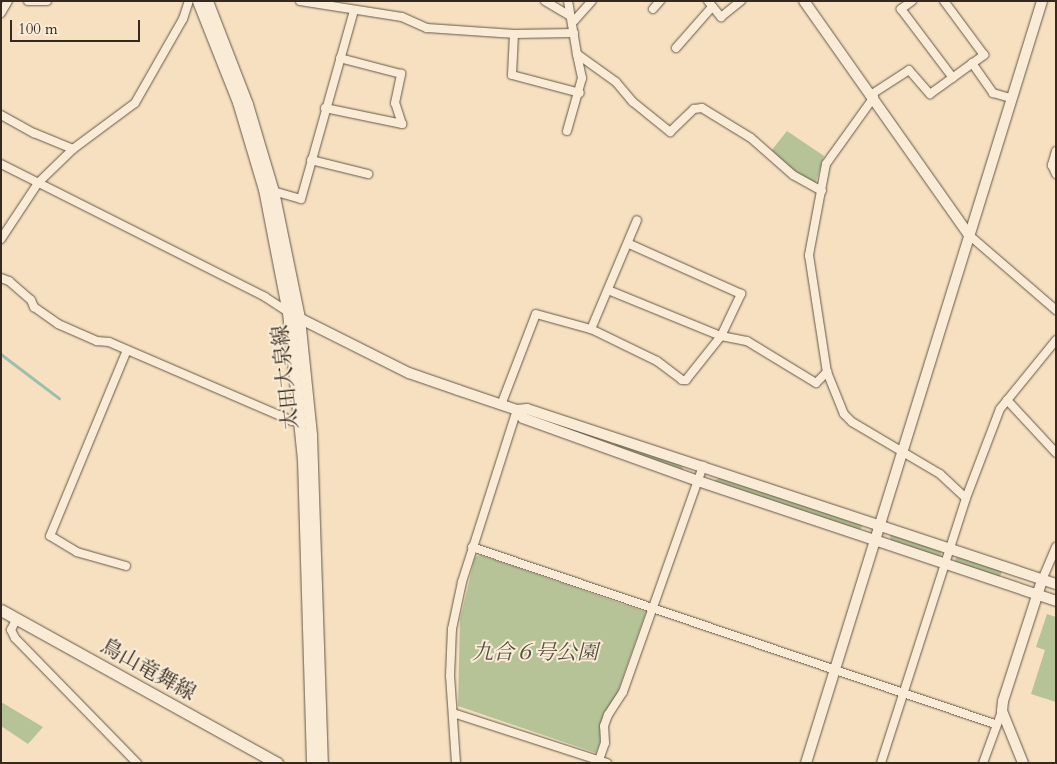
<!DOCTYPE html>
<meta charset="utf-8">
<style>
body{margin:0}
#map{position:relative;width:1057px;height:764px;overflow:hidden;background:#f6e0c0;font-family:Cardo,"Noto Serif JP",serif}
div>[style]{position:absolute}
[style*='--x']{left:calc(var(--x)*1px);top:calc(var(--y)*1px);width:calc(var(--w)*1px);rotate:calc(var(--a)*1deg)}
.green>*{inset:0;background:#b6c397}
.stream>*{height:2.5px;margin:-1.25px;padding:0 1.25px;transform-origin:1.25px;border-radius:1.25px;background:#9ebeac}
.roads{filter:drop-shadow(0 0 1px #645848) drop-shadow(0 0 1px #645848)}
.minor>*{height:8px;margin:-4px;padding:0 4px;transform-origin:4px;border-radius:4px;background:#f9ebd6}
.tertiary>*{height:10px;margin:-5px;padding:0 5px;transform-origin:5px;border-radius:5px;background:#f9ebd6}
.secondary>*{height:11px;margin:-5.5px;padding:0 5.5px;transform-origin:5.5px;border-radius:5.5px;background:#f9ebd6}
span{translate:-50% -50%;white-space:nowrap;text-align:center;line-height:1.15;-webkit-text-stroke:4px #f9ebd6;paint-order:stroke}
.street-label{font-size:21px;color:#342a20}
.park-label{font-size:21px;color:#54503e;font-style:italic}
.frame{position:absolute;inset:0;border:2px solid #342a20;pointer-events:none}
.scale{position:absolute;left:10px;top:20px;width:130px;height:22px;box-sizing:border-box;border:2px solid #342a20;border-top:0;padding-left:6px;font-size:15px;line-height:18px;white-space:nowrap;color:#342a20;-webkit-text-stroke:4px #f9ebd6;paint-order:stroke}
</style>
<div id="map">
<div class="green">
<div style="clip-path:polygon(787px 131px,824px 156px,815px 185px,796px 175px,771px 151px)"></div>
<div style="clip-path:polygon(616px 443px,680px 462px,685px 473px,615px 447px)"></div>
<div style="clip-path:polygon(723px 476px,861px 524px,862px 526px,860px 531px,712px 482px)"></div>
<div style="clip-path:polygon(894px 533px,941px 551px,941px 555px,936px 558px,891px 543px,890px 535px)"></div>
<div style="clip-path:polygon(480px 555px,646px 612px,596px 753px,458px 706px,460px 619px,475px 557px)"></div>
<div style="clip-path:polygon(958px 555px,1003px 569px,999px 579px,954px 562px)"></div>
<div style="clip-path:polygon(1047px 614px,1056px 617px,1056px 702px,1031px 694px,1045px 650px,1036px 647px)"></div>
<div style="clip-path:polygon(1px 702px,43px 727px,28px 744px,1px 726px)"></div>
</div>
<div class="stream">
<div style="--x:1;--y:354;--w:73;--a:37.2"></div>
</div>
<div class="roads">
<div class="minor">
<div style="--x:28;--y:1;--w:19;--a:0"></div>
<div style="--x:300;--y:1;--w:103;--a:8.9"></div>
<div style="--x:402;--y:17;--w:27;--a:24"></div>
<div style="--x:427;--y:28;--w:87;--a:3.9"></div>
<div style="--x:514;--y:34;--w:60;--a:-1"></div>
<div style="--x:545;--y:1;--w:29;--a:31"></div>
<div style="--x:568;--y:1;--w:54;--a:80.4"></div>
<div style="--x:577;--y:54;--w:48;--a:35.7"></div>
<div style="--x:616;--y:82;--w:26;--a:50"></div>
<div style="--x:633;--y:102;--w:48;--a:39"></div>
<div style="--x:670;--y:132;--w:33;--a:-44"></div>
<div style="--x:694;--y:109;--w:8;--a:-7"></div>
<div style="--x:702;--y:108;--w:57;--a:31.5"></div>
<div style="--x:751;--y:138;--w:56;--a:41.4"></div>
<div style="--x:793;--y:175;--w:33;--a:29"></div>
<div style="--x:708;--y:1;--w:21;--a:51"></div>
<div style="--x:721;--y:17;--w:26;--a:-39"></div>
<div style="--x:912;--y:1;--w:14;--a:144"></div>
<div style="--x:901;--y:9;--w:86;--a:53"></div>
<div style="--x:653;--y:9;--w:11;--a:-49"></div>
<div style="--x:1;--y:13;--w:14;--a:-60"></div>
<div style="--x:573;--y:22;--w:28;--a:-48"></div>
<div style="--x:514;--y:34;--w:41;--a:92.8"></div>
<div style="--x:512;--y:75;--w:70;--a:14.8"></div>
<div style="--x:676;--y:48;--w:55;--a:-48.7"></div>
<div style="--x:972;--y:63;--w:37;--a:55"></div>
<div style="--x:993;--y:93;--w:19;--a:16"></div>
<div style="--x:872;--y:94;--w:44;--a:-33"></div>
<div style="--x:909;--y:70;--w:32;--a:49"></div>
<div style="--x:930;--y:94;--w:67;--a:-35.8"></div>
<div style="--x:984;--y:55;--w:67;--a:-126.5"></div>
<div style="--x:874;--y:97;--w:82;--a:125.6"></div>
<div style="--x:826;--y:164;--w:93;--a:100.6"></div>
<div style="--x:809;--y:255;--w:118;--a:81.3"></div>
<div style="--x:827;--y:372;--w:45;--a:68"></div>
<div style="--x:844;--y:414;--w:11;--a:45"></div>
<div style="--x:852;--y:422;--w:102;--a:30.6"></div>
<div style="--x:940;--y:474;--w:35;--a:43"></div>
<div style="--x:325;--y:108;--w:79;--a:11.7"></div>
<div style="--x:402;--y:124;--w:22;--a:-108"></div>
<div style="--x:395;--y:103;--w:30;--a:-78"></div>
<div style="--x:401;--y:74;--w:63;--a:-165.3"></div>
<div style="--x:1;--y:115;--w:38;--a:29"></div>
<div style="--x:34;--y:133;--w:42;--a:22.3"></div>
<div style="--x:567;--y:131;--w:55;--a:-74.2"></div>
<div style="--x:582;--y:78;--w:25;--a:-102"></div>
<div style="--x:1056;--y:151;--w:15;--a:106"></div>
<div style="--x:1052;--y:165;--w:10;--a:66"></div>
<div style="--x:311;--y:160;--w:59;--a:13.8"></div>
<div style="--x:1;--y:164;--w:296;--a:26.7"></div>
<div style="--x:265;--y:297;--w:27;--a:33"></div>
<div style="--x:273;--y:191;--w:29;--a:16"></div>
<div style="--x:301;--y:199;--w:196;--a:-74.3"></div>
<div style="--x:969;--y:235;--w:115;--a:40.8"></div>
<div style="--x:1;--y:239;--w:67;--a:-56.5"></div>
<div style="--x:38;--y:183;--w:49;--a:-44.2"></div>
<div style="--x:73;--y:149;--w:77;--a:-36.6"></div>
<div style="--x:135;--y:103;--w:97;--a:-60.3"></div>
<div style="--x:183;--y:19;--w:19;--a:-72"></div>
<div style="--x:1;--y:278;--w:9;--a:21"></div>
<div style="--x:9;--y:281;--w:29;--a:41"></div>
<div style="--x:31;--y:300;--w:8;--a:67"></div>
<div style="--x:34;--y:307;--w:29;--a:35"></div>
<div style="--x:58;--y:324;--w:43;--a:23.6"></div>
<div style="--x:97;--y:341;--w:12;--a:5"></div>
<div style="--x:109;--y:342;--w:199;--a:23.3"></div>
<div style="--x:292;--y:421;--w:10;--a:0"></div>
<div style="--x:608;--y:290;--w:122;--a:22.2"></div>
<div style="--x:721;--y:336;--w:26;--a:11"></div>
<div style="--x:747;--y:341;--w:81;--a:31.3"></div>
<div style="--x:816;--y:383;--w:16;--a:-45"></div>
<div style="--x:591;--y:329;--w:118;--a:-67.1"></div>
<div style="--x:1007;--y:400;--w:72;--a:47.2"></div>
<div style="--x:501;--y:405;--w:97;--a:-69"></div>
<div style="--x:536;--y:314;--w:57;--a:15.3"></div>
<div style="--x:591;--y:329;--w:73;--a:25.9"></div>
<div style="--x:657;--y:361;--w:31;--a:37"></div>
<div style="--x:682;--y:380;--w:4;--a:0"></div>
<div style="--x:686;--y:380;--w:56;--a:-51.5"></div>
<div style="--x:721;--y:336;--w:47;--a:-64.5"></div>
<div style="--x:741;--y:294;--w:123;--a:-155.9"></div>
<div style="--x:472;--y:547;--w:552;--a:18.7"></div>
<div style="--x:126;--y:566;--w:51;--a:-164.1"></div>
<div style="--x:77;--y:552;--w:31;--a:-149"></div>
<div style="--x:50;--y:536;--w:201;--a:-67.5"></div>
<div style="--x:1042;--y:580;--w:36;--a:-67"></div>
<div style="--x:17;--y:618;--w:13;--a:117"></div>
<div style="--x:11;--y:630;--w:9;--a:63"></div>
<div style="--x:15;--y:638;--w:175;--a:45.7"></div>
<div style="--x:453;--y:713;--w:162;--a:18"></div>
<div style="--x:456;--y:763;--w:87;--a:-93.9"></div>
<div style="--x:450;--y:676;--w:47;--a:-87.6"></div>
<div style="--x:452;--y:629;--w:48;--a:-78"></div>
<div style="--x:462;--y:582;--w:181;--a:-72.3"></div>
<div style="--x:598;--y:763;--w:21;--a:-71"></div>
<div style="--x:605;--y:743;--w:17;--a:-93"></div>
<div style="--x:604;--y:726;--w:12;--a:-70"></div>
<div style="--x:608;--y:715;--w:27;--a:-57"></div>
<div style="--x:623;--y:692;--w:240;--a:-70.5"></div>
<div style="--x:881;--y:763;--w:278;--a:-72.2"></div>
<div style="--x:966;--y:498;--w:95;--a:-69.1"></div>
<div style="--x:1000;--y:409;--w:89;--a:-50.9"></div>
<div style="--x:983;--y:763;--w:55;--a:-69.9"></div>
</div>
<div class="tertiary">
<div style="--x:804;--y:1;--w:286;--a:54.8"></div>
<div style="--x:293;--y:315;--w:130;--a:26.6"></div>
<div style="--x:409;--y:373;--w:52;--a:19.1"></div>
<div style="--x:458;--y:390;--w:62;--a:18.7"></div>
<div style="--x:517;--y:410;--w:10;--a:-6"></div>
<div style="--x:527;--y:409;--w:557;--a:18.3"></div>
<div style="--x:517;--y:410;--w:10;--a:53"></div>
<div style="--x:523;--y:418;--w:186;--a:19.8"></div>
<div style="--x:698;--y:481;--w:378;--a:18.5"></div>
<div style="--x:806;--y:763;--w:798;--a:-72.79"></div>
<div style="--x:1023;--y:763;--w:56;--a:-112"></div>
<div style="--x:1002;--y:711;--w:10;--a:-84"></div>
<div style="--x:1003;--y:701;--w:127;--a:-72.1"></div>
</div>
<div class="secondary">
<div style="--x:198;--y:1;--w:109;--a:68.4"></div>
<div style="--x:238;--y:102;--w:91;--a:73.4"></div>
<div style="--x:264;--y:189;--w:125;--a:79"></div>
<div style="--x:288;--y:312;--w:148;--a:84.2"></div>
<div style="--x:303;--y:459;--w:304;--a:88.3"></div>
<div style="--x:207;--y:1;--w:110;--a:68.8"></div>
<div style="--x:247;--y:104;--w:91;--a:73.4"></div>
<div style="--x:273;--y:191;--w:130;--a:78.4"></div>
<div style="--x:299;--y:318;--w:118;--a:84.1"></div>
<div style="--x:311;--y:435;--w:328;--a:88.1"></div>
<div style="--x:1;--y:610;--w:316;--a:29"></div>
</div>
</div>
<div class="street-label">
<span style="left:286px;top:377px;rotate:-96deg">太田大泉線</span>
<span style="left:148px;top:670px;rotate:29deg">鳥山竜舞線</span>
</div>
<div class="park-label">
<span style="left:535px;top:653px">九合６号公園</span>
</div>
<div class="frame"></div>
<div class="scale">100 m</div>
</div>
